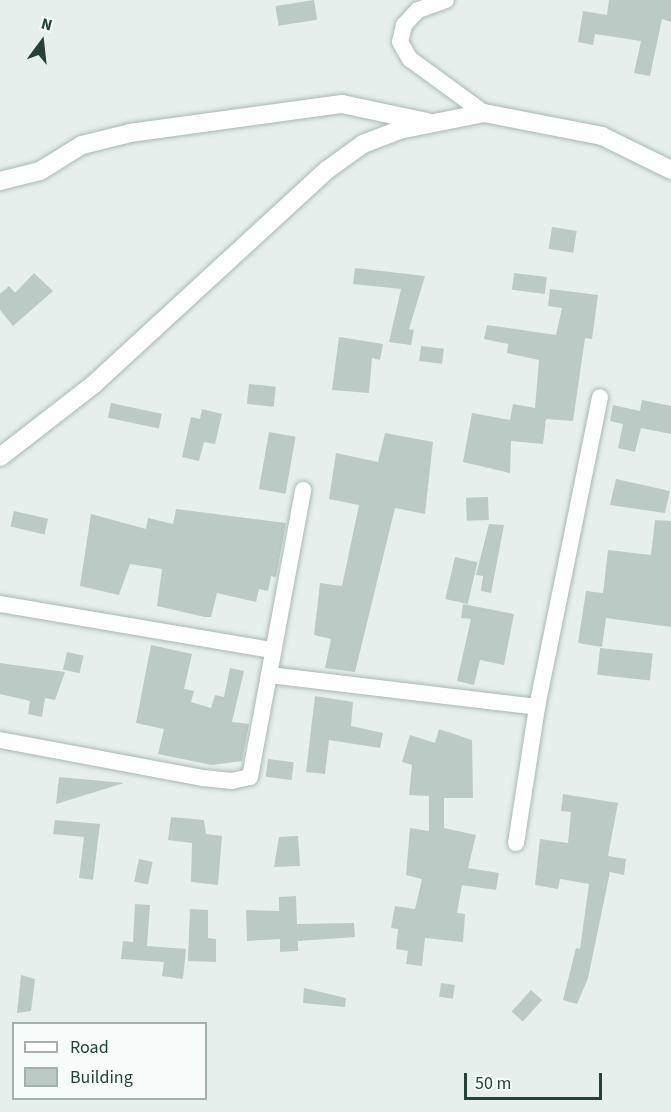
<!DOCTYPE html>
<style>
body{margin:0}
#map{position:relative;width:671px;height:1112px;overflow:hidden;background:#e6efeb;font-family:"Source Sans 3",sans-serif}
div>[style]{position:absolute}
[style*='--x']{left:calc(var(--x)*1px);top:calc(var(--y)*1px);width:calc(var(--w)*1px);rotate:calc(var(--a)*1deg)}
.building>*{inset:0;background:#bbcac4;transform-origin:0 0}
.roads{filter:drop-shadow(0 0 2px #a8b8b2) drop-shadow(0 0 2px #a8b8b2)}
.minor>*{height:16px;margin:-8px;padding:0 8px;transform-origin:8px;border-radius:8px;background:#fff}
.tertiary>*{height:18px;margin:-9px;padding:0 9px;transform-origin:9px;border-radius:9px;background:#fff}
span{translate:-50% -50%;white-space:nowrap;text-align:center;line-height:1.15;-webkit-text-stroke:5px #f7fbf9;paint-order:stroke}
.legend{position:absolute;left:12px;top:1022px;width:195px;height:78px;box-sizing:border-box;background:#f7fbf9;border:2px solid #a3b1ad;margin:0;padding:8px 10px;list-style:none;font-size:18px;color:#24423a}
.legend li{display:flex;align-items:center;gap:12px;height:30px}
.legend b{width:30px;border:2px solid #a3b1ad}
.north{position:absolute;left:12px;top:12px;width:60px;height:60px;-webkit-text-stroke:4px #f7fbf9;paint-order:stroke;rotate:15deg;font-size:16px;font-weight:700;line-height:24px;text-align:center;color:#24423a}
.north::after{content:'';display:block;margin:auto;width:21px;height:27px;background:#24423a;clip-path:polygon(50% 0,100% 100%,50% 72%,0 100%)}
.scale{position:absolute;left:464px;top:1073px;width:138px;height:27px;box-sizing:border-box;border:3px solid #24423a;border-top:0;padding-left:8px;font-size:18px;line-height:21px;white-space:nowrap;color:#24423a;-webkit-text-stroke:4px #f7fbf9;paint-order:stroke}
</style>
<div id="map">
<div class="building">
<div style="left:314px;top:0;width:20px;height:39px;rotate:81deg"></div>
<div style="clip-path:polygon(609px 0,671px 0,671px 22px,662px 19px,650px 76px,634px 73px,641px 41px,595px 34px,593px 45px,578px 42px,583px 11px,607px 15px)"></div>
<div style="left:552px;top:227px;width:25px;height:22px;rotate:9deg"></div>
<div style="clip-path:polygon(355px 268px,425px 276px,409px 329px,414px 330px,411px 345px,389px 342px,401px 289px,353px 284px)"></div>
<div style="clip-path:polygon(34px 273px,53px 291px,13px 326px,0 310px,0 294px,9px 286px,15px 293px)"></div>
<div style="left:514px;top:273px;width:33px;height:17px;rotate:7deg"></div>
<div style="clip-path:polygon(550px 289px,598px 295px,592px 339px,585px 338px,573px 421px,546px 419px,543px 444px,511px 441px,510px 473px,463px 462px,472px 413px,510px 420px,513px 404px,535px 408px,539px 360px,507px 353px,508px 344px,484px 339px,487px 325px,556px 335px,562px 308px,548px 306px)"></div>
<div style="clip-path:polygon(339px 337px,383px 344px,380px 360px,372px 358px,369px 393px,332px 390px)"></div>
<div style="left:421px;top:346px;width:23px;height:15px;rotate:7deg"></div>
<div style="left:249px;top:384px;width:27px;height:20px;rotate:6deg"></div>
<div style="clip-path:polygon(642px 400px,671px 406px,671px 434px,641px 428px,635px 452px,618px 448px,623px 424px,610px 421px,613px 405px,640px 411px)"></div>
<div style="left:111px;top:403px;width:52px;height:15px;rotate:12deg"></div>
<div style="clip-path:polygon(202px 409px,222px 414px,215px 444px,204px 442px,199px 461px,182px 457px,191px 417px,200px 419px)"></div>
<div style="left:269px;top:432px;width:27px;height:58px;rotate:10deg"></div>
<div style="clip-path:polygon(385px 433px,433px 442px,425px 514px,395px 508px,355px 672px,325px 668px,331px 639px,314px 635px,320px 583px,342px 586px,359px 505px,329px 499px,336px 453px,378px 462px)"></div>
<div style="clip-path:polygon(616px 479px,670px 491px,665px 513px,610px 505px)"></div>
<div style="left:488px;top:497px;width:23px;height:22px;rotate:88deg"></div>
<div style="clip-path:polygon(176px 509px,286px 523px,276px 577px,271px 576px,268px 591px,259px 589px,256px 602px,217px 593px,211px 617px,205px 617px,157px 606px,162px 569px,130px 564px,119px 595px,80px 586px,91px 514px,146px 529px,148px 518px,173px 524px)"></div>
<div style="left:14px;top:511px;width:35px;height:16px;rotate:13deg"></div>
<div style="clip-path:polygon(655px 520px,671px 521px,671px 627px,606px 618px,602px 647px,578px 643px,586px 591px,603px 593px,608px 550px,651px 555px)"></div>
<div style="clip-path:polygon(489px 524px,504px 525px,491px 593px,481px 591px,483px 576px,476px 575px)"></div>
<div style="left:455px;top:557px;width:23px;height:43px;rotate:13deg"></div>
<div style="clip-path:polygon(463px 604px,514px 614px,504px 665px,480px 660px,474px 685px,457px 681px,471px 619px,461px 618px)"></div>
<div style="clip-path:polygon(151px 645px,192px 654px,184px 689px,194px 691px,191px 702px,211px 708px,215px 695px,224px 697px,230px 668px,244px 671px,232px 722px,249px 724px,242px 761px,212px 765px,158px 754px,164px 729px,136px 723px)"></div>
<div style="left:600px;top:648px;width:53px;height:27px;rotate:6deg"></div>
<div style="left:67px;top:652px;width:17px;height:18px;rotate:13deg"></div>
<div style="clip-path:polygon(0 663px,65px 672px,55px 700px,45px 698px,42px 717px,28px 714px,30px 701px,0 694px)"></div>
<div style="clip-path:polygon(315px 696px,353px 702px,351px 726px,383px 733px,380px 748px,329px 740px,325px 774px,306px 772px)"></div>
<div style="clip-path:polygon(439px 729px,472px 740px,473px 798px,444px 798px,444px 828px,476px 835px,468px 868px,499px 873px,496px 890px,462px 885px,457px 913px,465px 914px,463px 942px,425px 938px,422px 966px,406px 964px,408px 951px,396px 949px,398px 929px,391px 928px,395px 906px,415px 909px,422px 879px,406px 875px,410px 828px,429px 831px,429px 796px,409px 795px,412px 765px,402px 762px,410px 735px,435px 743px)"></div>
<div style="left:268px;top:759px;width:26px;height:18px;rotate:7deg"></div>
<div style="clip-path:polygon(59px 777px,124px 783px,56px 804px)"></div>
<div style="clip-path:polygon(563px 794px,618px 803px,608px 856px,626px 859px,624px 875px,610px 872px,588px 978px,577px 1004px,563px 1000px,576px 948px,580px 949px,589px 884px,560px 879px,558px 889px,535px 885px,540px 839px,568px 843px,571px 812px,561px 811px)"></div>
<div style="clip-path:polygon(171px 817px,204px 820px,206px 834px,222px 836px,218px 885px,191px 882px,192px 843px,168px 840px)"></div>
<div style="clip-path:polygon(55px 820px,100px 824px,93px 880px,79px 878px,84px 837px,53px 834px)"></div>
<div style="clip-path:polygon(298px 836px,300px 866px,274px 867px,279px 837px)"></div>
<div style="left:139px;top:859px;width:14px;height:23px;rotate:12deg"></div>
<div style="clip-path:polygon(296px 896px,297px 924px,354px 923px,355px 937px,298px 941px,298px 951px,280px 952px,280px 939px,247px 941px,246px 910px,279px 911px,279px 897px)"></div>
<div style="clip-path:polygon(135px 904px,150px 905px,147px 946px,186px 949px,183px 979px,162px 976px,164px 962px,121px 959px,123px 941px,133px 942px)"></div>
<div style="clip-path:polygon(190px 909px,208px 910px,208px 938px,216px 939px,216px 962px,188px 961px)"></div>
<div style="clip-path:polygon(21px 975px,35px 979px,31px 1011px,17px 1013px)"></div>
<div style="left:441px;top:983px;width:14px;height:14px;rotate:8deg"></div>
<div style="clip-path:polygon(304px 988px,346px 998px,345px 1007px,303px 1003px)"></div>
<div style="left:531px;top:990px;width:15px;height:29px;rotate:42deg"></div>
</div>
<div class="roads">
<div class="minor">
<div style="--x:446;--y:0;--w:30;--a:160"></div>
<div style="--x:418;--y:10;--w:21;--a:133"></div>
<div style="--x:404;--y:25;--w:17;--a:103"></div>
<div style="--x:400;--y:42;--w:20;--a:60"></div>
<div style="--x:410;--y:59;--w:92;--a:36.1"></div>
<div style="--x:0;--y:604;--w:277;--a:9.6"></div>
<div style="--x:269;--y:675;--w:270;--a:6.8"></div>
<div style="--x:0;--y:740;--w:207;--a:10.6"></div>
<div style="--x:203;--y:778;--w:29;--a:6"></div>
<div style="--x:232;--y:781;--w:18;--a:-13"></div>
<div style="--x:250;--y:777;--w:292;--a:-79.5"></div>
<div style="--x:516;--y:843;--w:138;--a:-81.2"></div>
<div style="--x:537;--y:707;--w:316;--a:-78.5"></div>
</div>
<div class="tertiary">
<div style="--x:0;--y:181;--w:41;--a:-14"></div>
<div style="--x:40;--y:171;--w:49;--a:-31.8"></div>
<div style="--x:82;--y:145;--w:49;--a:-14"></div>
<div style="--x:130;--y:133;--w:214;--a:-7.8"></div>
<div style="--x:342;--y:104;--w:87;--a:12"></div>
<div style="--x:0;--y:457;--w:119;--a:-37.8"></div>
<div style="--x:94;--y:384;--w:316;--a:-42.6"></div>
<div style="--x:327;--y:170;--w:44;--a:-35.8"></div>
<div style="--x:363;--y:144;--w:39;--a:-21"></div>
<div style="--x:399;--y:130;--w:87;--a:-11.3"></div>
<div style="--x:484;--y:113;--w:120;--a:11"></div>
<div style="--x:602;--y:136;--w:77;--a:26.2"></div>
</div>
</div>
<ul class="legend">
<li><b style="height:8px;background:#fff"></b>Road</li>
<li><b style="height:16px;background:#bbcac4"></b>Building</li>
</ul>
<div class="north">N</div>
<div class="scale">50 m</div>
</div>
